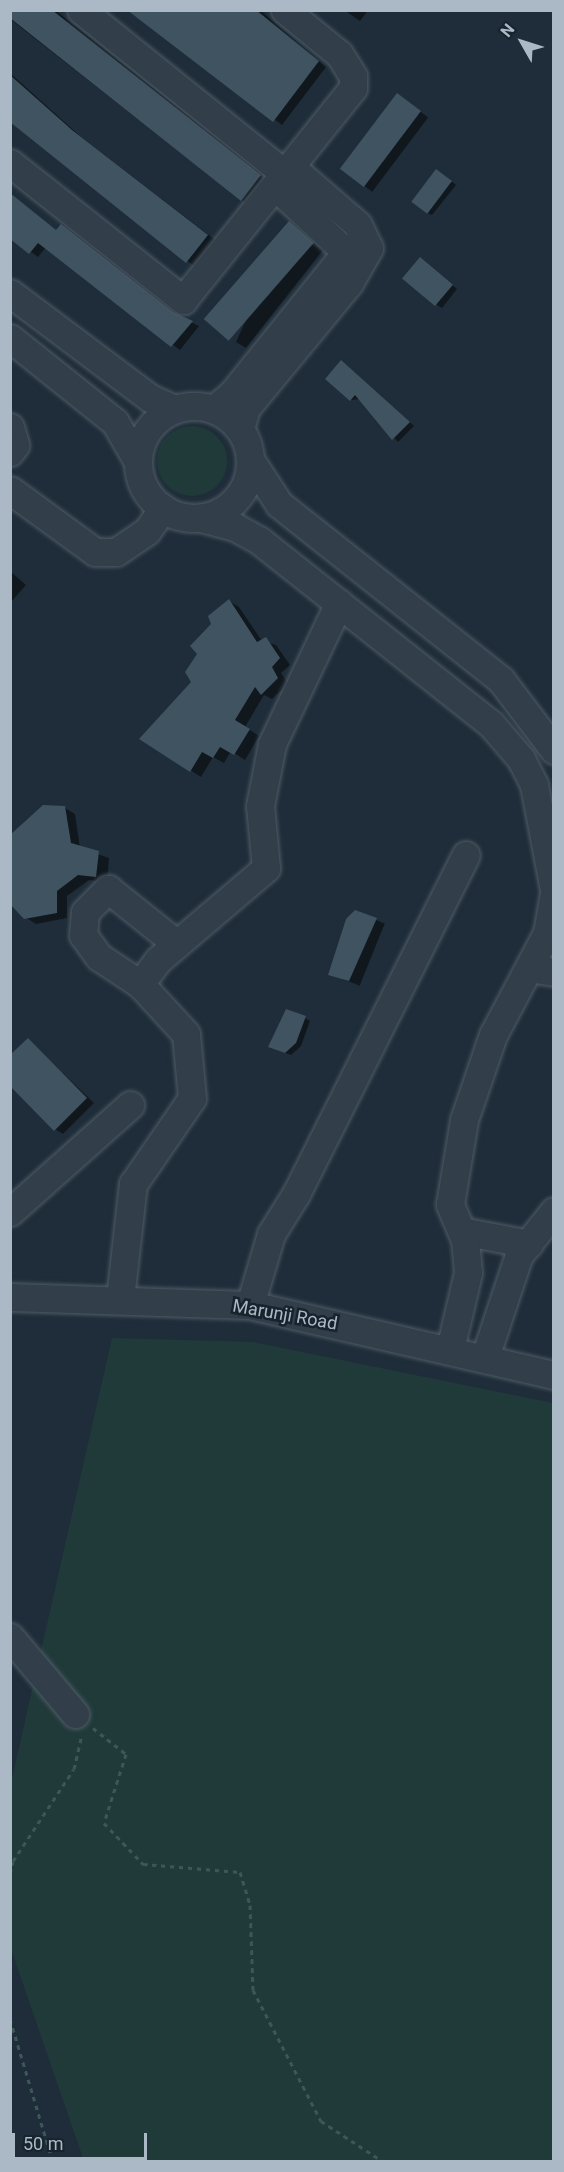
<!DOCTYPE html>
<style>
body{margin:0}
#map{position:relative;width:564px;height:2172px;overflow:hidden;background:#1e2d39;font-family:Roboto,sans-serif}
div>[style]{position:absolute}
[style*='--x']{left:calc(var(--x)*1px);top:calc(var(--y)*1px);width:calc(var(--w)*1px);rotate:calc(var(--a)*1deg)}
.green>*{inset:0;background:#203a3a}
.round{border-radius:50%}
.shadow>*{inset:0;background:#0007;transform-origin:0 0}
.building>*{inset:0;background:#405361;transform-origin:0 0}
.path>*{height:3px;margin-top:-1.5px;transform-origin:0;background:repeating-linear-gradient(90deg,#3d5656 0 4.5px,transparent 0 9px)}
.roads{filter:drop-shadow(0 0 2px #4f5c67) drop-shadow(0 0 2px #4f5c67)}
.minor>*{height:27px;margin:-13.5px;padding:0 13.5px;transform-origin:13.5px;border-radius:13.5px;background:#323e49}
.minor>.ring{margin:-13.5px;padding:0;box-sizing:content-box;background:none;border:27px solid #323e49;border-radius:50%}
span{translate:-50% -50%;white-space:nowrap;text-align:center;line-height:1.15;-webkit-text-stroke:5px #17232d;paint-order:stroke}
.street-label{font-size:18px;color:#abb9c6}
.frame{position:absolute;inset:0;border:12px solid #abb9c6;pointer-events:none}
.north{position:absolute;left:492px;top:12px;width:60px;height:60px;-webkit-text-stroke:4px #17232d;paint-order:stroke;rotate:309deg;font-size:16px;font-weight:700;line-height:24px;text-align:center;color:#abb9c6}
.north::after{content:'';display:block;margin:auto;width:21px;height:27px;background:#abb9c6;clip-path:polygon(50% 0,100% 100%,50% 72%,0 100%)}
.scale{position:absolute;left:12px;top:2133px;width:135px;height:27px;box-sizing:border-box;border:3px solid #abb9c6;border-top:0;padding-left:8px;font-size:18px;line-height:21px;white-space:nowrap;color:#abb9c6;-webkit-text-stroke:4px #17232d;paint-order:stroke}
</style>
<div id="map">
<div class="green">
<div class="round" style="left:157px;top:426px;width:70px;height:70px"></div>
<div style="clip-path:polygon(112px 1338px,253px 1342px,553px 1403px,553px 2161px,84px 2161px,11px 1949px,11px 1783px)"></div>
</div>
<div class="shadow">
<div style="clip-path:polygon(10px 10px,55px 10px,268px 180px,249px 204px,241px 200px,10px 19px)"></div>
<div style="clip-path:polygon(130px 10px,260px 10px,326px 67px,282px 125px)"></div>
<div style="clip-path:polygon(344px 10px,368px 10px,360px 21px)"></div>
<div style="clip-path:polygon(10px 73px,80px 136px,215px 240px,194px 266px,10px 121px)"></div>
<div style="left:397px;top:94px;width:39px;height:93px;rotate:37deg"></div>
<div style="clip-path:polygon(441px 173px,456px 185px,432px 215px,427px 213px)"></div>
<div style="clip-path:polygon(290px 223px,323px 250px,246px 348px,236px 342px)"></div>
<div style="clip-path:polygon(61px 226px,178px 316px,199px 326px,180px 350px,46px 247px,38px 257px,10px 236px,57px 231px)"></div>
<div style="clip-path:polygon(425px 262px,457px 289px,442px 308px,437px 305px)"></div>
<div style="clip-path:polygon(346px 365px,414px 426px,398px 442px,360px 399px,351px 400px,327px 379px)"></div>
<div style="clip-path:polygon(10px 571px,26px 585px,10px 603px)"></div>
<div style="clip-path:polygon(229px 601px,239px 607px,262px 641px,276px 645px,290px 665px,281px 673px,288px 684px,272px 699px,264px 695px,245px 727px,259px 736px,245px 760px,231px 751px,224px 763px,213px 757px,201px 777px,141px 739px,193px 682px,199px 654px)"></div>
<div style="clip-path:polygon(65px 808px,75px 814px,80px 848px,109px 858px,107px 882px,89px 880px,67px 896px,67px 918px,36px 924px,25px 917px)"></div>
<div style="left:356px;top:912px;width:31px;height:67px;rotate:22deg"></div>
<div style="clip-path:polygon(305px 1018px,310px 1021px,301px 1046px,291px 1055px,275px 1049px)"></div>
<div style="clip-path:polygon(28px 1040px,94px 1103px,63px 1134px,55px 1129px)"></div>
</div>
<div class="building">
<div style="clip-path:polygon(10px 10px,52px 10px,261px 175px,241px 201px,10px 18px)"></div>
<div style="clip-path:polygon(127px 10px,256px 10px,319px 61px,273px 122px)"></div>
<div style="clip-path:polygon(10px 75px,72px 130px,208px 235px,186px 263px,10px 122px)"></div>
<div style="left:397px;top:93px;width:30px;height:95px;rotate:37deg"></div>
<div style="left:436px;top:169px;width:20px;height:41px;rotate:37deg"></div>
<div style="clip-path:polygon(10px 193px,56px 230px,61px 224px,173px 312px,193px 321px,171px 347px,38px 243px,29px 254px,10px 239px)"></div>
<div style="left:289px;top:221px;width:33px;height:130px;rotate:41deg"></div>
<div style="left:420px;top:257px;width:43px;height:28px;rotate:40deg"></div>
<div style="clip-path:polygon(341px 360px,410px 422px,392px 440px,355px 395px,350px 401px,325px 379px)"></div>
<div style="clip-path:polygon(229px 599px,257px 642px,266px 637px,280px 658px,272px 667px,278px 678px,261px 695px,255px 687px,235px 720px,250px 729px,234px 755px,220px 747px,213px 758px,202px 752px,190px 772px,139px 739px,191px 682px,185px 672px,197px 654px,190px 646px,211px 624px,208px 616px)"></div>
<div style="clip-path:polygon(43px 805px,65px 806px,71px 843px,99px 851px,96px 877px,78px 875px,57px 891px,57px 913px,24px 919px,10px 904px,10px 835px)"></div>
<div style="clip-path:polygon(355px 910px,377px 918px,349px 981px,328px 975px,346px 919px)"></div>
<div style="clip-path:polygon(286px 1009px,306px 1016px,296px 1043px,285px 1053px,268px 1047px)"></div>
<div style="clip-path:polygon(28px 1038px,87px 1098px,54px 1131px,10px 1086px,10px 1055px)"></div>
</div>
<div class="path">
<div style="--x:93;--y:1728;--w:42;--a:38.2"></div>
<div style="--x:126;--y:1754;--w:72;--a:107.7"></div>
<div style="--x:104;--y:1823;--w:57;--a:46.4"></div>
<div style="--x:143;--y:1864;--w:97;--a:4.7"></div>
<div style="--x:240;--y:1872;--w:34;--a:73"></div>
<div style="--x:250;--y:1905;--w:85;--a:88"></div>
<div style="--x:253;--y:1990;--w:148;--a:62.6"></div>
<div style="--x:321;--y:2121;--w:75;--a:33.1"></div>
<div style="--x:10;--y:1874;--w:13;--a:-77"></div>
<div style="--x:13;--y:1861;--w:110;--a:-56.5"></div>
<div style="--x:74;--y:1769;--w:35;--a:-77"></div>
<div style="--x:10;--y:2019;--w:149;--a:73.3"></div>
</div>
<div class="roads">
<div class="minor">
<div style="--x:81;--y:10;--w:262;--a:38.8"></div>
<div style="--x:10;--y:163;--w:221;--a:38.4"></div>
<div style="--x:183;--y:300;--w:272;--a:-51.3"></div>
<div style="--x:353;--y:88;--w:12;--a:-90"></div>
<div style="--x:353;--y:76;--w:26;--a:-122"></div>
<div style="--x:339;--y:54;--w:70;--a:-140.8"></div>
<div style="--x:275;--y:186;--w:97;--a:42.9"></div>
<div style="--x:346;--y:252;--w:17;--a:10"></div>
<div style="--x:10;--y:293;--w:175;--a:36.9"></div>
<div style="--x:150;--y:398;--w:27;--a:24"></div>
<div style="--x:10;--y:338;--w:134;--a:38.7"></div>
<div style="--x:115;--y:422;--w:46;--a:60.1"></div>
<div class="ring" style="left:138px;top:406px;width:85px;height:85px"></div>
<div style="--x:214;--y:409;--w:23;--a:-40"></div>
<div style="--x:232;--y:394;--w:182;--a:-51.2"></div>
<div style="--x:10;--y:427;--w:19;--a:74"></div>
<div style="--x:15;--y:445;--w:9;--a:126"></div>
<div style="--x:240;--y:429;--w:22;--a:-74"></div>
<div style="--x:246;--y:408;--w:162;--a:-50.5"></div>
<div style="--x:349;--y:283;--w:40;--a:-60.3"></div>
<div style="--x:369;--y:248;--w:25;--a:-116"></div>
<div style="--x:358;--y:225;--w:89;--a:-139.1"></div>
<div style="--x:251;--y:461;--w:51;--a:56.9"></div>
<div style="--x:279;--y:504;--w:283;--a:38.4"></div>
<div style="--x:501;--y:680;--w:88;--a:52.9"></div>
<div style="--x:10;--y:490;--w:105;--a:36.1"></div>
<div style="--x:95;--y:552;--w:21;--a:0"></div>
<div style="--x:116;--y:552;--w:37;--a:-34"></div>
<div style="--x:147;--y:531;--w:28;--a:-55"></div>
<div style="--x:201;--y:518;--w:35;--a:15"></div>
<div style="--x:235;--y:527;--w:29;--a:29"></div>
<div style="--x:260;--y:541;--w:295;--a:38.4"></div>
<div style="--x:491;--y:724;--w:46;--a:49.4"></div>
<div style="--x:521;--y:759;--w:29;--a:63"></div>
<div style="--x:534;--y:785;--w:107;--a:79.2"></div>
<div style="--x:529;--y:968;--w:25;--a:9"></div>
<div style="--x:140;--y:984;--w:49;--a:-146.6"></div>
<div style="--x:99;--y:957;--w:27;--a:-126"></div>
<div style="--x:83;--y:935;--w:23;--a:-85"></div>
<div style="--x:85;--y:912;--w:33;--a:-45"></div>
<div style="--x:108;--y:889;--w:88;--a:38.6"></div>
<div style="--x:10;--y:1212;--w:161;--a:-41.7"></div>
<div style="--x:462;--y:1231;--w:68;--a:11"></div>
<div style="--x:10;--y:1297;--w:240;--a:1.9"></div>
<div style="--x:250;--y:1305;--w:312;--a:13"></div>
<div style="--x:120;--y:1299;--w:116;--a:-83.6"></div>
<div style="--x:133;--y:1184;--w:104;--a:-55.5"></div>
<div style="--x:192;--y:1098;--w:64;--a:-95.4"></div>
<div style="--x:186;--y:1034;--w:68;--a:-132.6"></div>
<div style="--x:140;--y:984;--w:30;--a:-53"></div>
<div style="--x:158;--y:960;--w:142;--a:-40.4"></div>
<div style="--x:266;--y:868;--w:62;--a:-95.5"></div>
<div style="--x:260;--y:806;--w:63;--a:-79"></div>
<div style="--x:272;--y:744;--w:156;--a:-64.6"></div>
<div style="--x:250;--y:1305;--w:74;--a:-73.5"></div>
<div style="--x:271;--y:1234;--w:47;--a:-58"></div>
<div style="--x:296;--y:1194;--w:379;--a:-63.4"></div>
<div style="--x:450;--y:1349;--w:78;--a:-76.7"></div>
<div style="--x:468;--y:1273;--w:33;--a:-95"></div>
<div style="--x:465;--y:1240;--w:39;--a:-113"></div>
<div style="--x:450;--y:1204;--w:85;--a:-80.5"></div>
<div style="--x:464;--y:1120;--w:90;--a:-71.2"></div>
<div style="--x:493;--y:1035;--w:115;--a:-62.1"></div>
<div style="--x:547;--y:933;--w:39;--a:-80"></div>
<div style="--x:485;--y:1357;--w:108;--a:-71.6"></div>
<div style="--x:519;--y:1255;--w:56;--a:-51.5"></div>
<div style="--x:10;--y:1637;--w:101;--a:49.8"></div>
</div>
</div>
<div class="street-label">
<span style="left:285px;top:1315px;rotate:10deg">Marunji Road</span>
</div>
<div class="frame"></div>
<div class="north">N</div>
<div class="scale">50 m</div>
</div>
